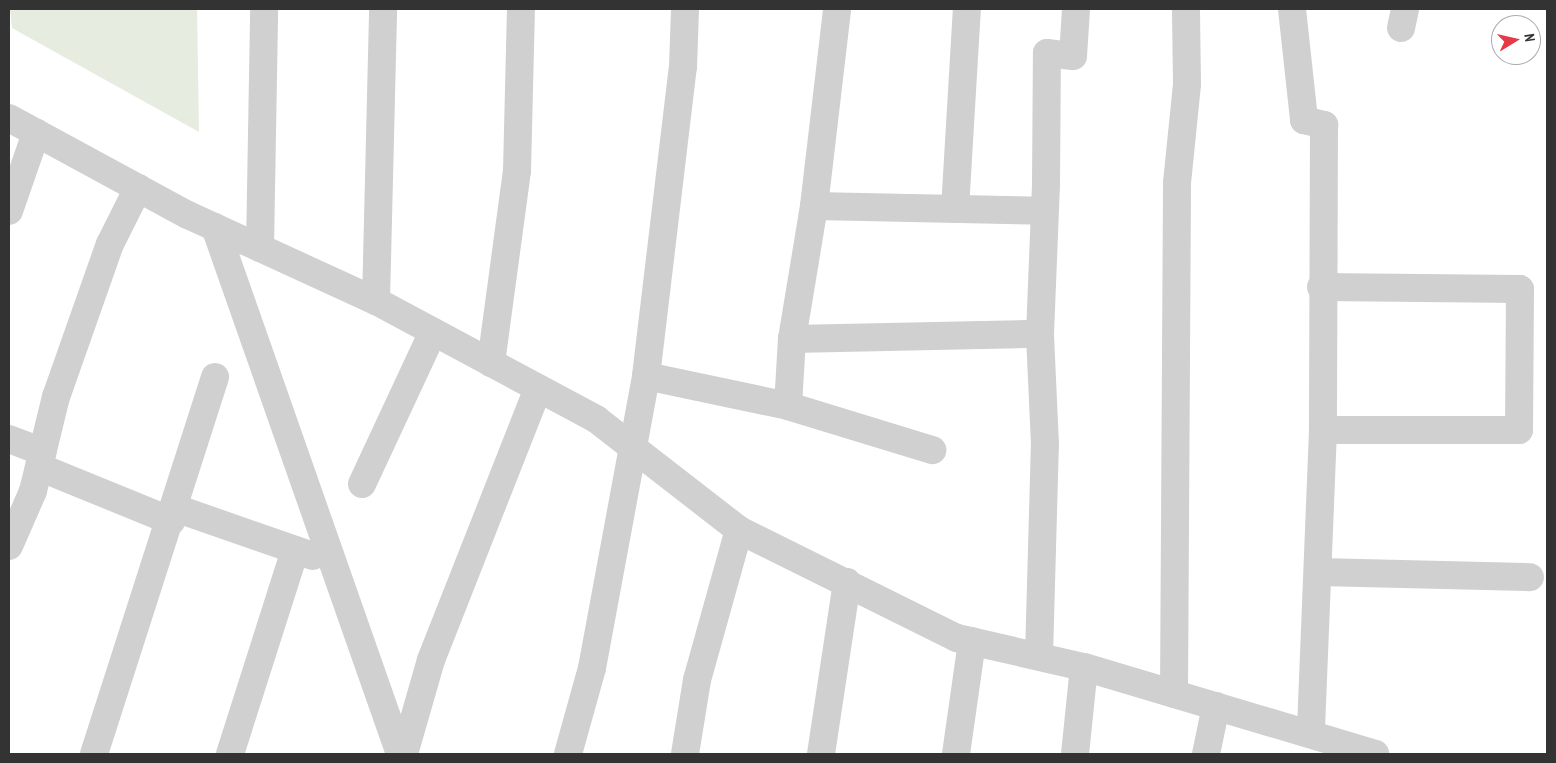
<!DOCTYPE html>
<style>
body{margin:0}
#map{position:relative;width:1556px;height:763px;overflow:hidden;background:#fff;font-family:"PT Sans Narrow",sans-serif}
div>[style]{position:absolute}
[style*='--x']{left:calc(var(--x)*1px);top:calc(var(--y)*1px);width:calc(var(--w)*1px);rotate:calc(var(--a)*1deg)}
.green>*{inset:0;background:#e6ecdf}
.minor>*{height:28px;margin:-14px;padding:0 14px;transform-origin:14px;border-radius:14px;background:#d0d0d0}
span{translate:-50% -50%;white-space:nowrap;text-align:center;line-height:1.15;-webkit-text-stroke:5px #fff;paint-order:stroke}
.frame{position:absolute;inset:0;border:10px solid #333;pointer-events:none}
.north{position:absolute;left:1491px;top:15px;width:50px;height:50px;box-sizing:border-box;background:#fff;border:1px solid #adadad;border-radius:50%;rotate:81deg;font-size:14px;font-weight:700;line-height:20px;text-align:center;color:#333}
.north::after{content:'';display:block;margin:auto;width:18px;height:22px;background:#e63946;clip-path:polygon(50% 0,100% 100%,50% 72%,0 100%)}
</style>
<div id="map">
<div class="green">
<div style="clip-path:polygon(10px 9px,197px 9px,199px 132px,12px 28px)"></div>
</div>
<div class="minor">
<div style="--x:1292;--y:9;--w:112;--a:83.8"></div>
<div style="--x:1304;--y:120;--w:21;--a:14"></div>
<div style="--x:1324;--y:125;--w:305;--a:90.2"></div>
<div style="--x:1323;--y:430;--w:303;--a:92.3"></div>
<div style="--x:1401;--y:28;--w:19;--a:-78"></div>
<div style="--x:9;--y:118;--w:204;--a:28.5"></div>
<div style="--x:188;--y:215;--w:207;--a:24.6"></div>
<div style="--x:376;--y:301;--w:250;--a:28.2"></div>
<div style="--x:596;--y:419;--w:181;--a:37.8"></div>
<div style="--x:739;--y:530;--w:243;--a:26.4"></div>
<div style="--x:957;--y:638;--w:130;--a:12.9"></div>
<div style="--x:1084;--y:667;--w:304;--a:16.6"></div>
<div style="--x:814;--y:206;--w:230;--a:1.2"></div>
<div style="--x:955;--y:209;--w:200;--a:-86.6"></div>
<div style="--x:9;--y:211;--w:83;--a:-70.9"></div>
<div style="--x:215;--y:227;--w:559;--a:70.66"></div>
<div style="--x:260;--y:248;--w:239;--a:-89"></div>
<div style="--x:1321;--y:287;--w:199;--a:0.6"></div>
<div style="--x:1520;--y:289;--w:141;--a:90.4"></div>
<div style="--x:1519;--y:430;--w:196;--a:180"></div>
<div style="--x:376;--y:301;--w:292;--a:-88.6"></div>
<div style="--x:792;--y:339;--w:248;--a:-1.2"></div>
<div style="--x:491;--y:363;--w:194;--a:-82.3"></div>
<div style="--x:517;--y:171;--w:162;--a:-88.6"></div>
<div style="--x:646;--y:376;--w:145;--a:11.9"></div>
<div style="--x:788;--y:406;--w:151;--a:17"></div>
<div style="--x:788;--y:406;--w:67;--a:-86.6"></div>
<div style="--x:792;--y:339;--w:135;--a:-80.6"></div>
<div style="--x:814;--y:206;--w:198;--a:-83.3"></div>
<div style="--x:9;--y:439;--w:36;--a:21"></div>
<div style="--x:39;--y:467;--w:143;--a:22.2"></div>
<div style="--x:362;--y:484;--w:168;--a:-65"></div>
<div style="--x:175;--y:508;--w:146;--a:19.2"></div>
<div style="--x:9;--y:546;--w:60;--a:-66.4"></div>
<div style="--x:33;--y:491;--w:97;--a:-76.3"></div>
<div style="--x:56;--y:397;--w:162;--a:-70.6"></div>
<div style="--x:110;--y:244;--w:63;--a:-63.4"></div>
<div style="--x:1319;--y:572;--w:211;--a:1.4"></div>
<div style="--x:1039;--y:656;--w:211;--a:-88.4"></div>
<div style="--x:1045;--y:445;--w:111;--a:-92.6"></div>
<div style="--x:1040;--y:334;--w:149;--a:-87.7"></div>
<div style="--x:1046;--y:185;--w:132;--a:-89.6"></div>
<div style="--x:1047;--y:53;--w:26;--a:7"></div>
<div style="--x:1073;--y:56;--w:47;--a:-86.3"></div>
<div style="--x:1174;--y:694;--w:511;--a:-89.66"></div>
<div style="--x:1177;--y:183;--w:100;--a:-84.2"></div>
<div style="--x:1187;--y:84;--w:75;--a:-90.8"></div>
<div style="--x:94;--y:754;--w:396;--a:-72.2"></div>
<div style="--x:230;--y:754;--w:214;--a:-72.3"></div>
<div style="--x:404;--y:754;--w:98;--a:-74"></div>
<div style="--x:431;--y:660;--w:292;--a:-68.5"></div>
<div style="--x:568;--y:754;--w:89;--a:-74.4"></div>
<div style="--x:592;--y:668;--w:297;--a:-79.5"></div>
<div style="--x:646;--y:376;--w:311;--a:-83.2"></div>
<div style="--x:683;--y:67;--w:58;--a:-88"></div>
<div style="--x:685;--y:754;--w:75;--a:-80.8"></div>
<div style="--x:697;--y:680;--w:156;--a:-74.4"></div>
<div style="--x:821;--y:754;--w:174;--a:-81.4"></div>
<div style="--x:956;--y:754;--w:114;--a:-81.9"></div>
<div style="--x:1075;--y:754;--w:87;--a:-84.1"></div>
<div style="--x:1206;--y:754;--w:49;--a:-78.2"></div>
</div>
<div class="frame"></div>
<div class="north">N</div>
</div>
